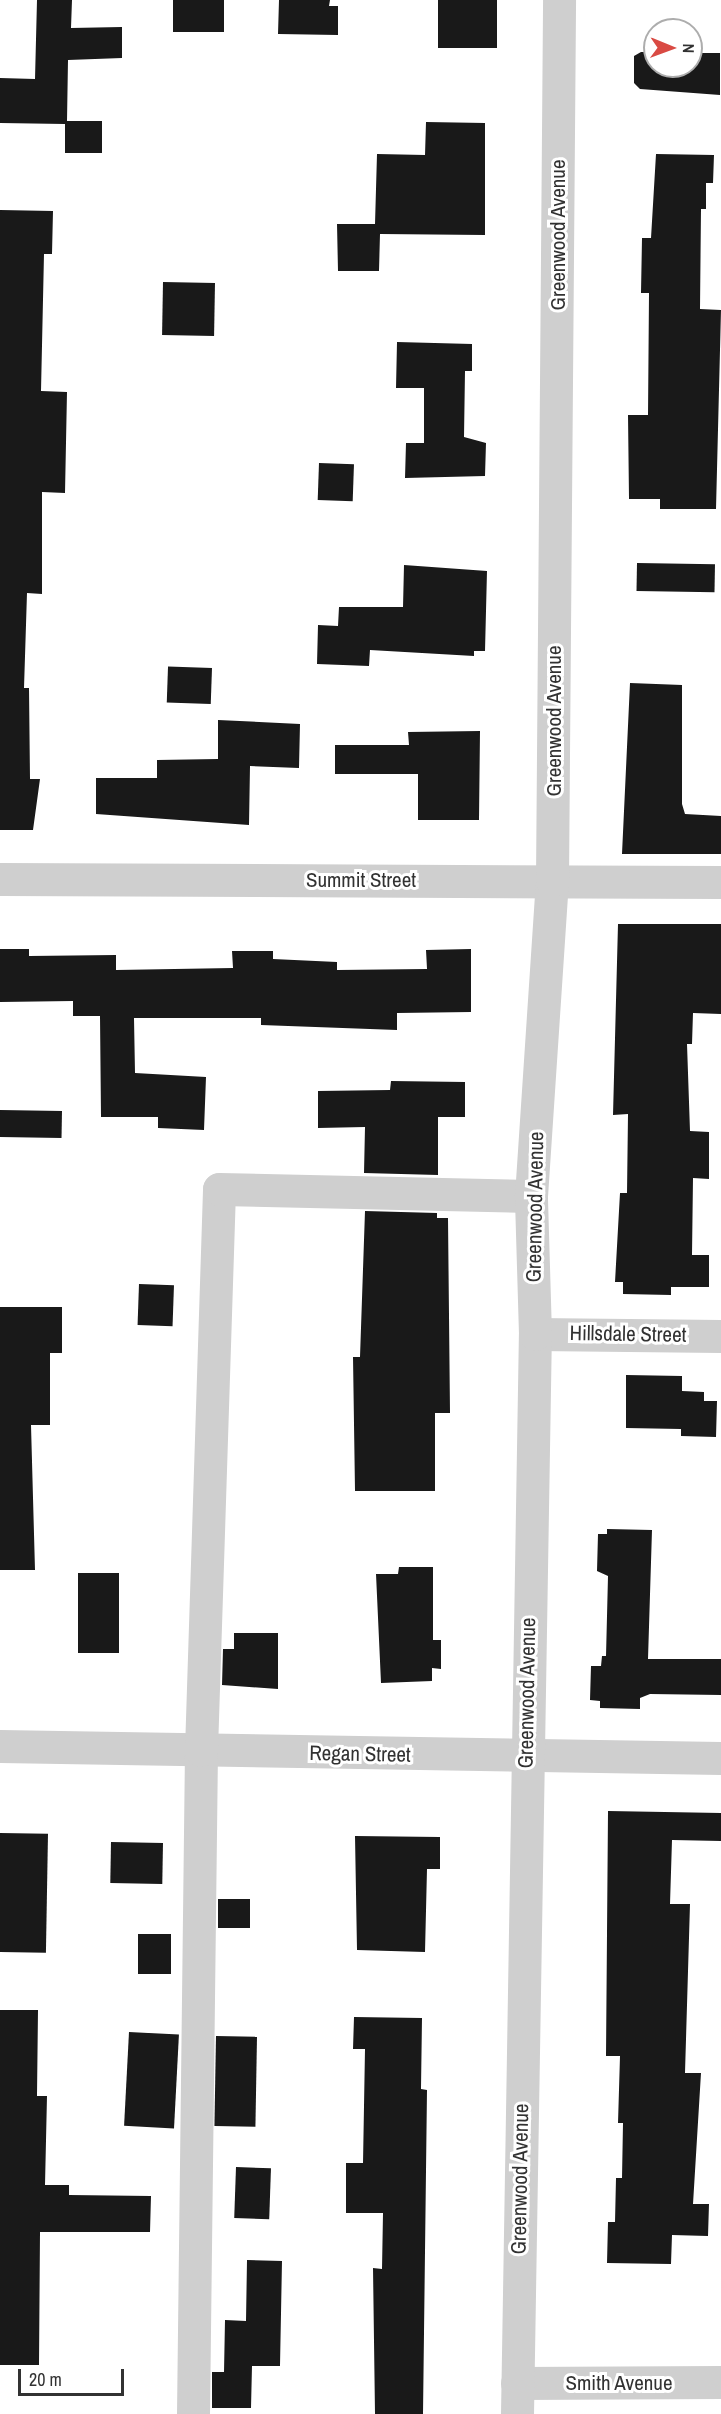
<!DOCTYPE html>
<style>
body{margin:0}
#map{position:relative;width:721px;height:2414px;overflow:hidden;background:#fff;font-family:"Archivo Narrow",sans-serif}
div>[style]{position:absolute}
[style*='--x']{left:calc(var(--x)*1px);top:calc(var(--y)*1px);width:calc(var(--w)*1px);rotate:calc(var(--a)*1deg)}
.building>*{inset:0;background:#191919;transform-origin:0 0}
.minor>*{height:33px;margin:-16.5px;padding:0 16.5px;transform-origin:16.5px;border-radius:16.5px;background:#cfcfcf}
span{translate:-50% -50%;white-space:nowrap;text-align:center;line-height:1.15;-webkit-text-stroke:6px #fff;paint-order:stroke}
.street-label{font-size:21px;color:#323232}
.north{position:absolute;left:643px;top:18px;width:60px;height:60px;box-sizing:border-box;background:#fff;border:2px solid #adadad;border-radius:50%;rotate:91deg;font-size:16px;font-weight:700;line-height:24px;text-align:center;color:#323232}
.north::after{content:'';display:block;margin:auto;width:21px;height:27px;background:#d94a43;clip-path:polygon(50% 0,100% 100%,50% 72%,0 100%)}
.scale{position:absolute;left:18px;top:2369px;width:106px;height:27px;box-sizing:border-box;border:3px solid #323232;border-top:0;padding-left:8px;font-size:18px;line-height:21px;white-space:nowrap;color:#323232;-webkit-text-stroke:4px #fff;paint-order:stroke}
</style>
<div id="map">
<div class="building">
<div style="clip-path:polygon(37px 0,72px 0,71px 28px,122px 27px,122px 58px,68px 60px,67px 121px,102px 121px,102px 153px,65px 153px,65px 124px,0 123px,0 78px,35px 79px)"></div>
<div style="left:173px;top:0;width:51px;height:32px"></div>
<div style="clip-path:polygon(279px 0,330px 0,329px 6px,338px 6px,338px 35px,278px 34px)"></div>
<div style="left:438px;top:0;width:59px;height:48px"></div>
<div style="clip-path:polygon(641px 52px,655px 52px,655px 66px,691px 66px,691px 53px,720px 53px,720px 95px,640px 89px,634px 83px,634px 56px)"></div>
<div style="clip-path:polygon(426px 122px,485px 123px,485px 235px,380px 234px,379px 271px,338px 271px,337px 224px,375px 224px,377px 154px,425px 155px)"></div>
<div style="clip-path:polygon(656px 154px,714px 155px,713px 183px,706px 183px,706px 209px,701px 209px,700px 309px,721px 310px,716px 509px,660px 509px,660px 499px,629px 499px,628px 415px,648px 415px,649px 293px,641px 293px,642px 238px,651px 238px)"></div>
<div style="clip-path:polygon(0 210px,53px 211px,52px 254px,44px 254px,41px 391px,67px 392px,65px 493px,42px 492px,42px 594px,27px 593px,24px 688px,29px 688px,30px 779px,40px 779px,33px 830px,0 830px)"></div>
<div style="left:163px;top:282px;width:52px;height:53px;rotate:1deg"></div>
<div style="clip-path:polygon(397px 342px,472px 344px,472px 371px,465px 371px,464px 437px,486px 443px,485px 476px,405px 478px,406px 443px,424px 443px,424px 388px,396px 388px)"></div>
<div style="left:319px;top:463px;width:35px;height:37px;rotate:2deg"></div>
<div style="left:637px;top:563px;width:78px;height:28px;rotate:1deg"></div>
<div style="clip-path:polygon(404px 565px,487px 571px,485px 651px,474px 651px,474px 656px,370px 650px,369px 666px,317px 664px,318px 625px,338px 626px,339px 607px,403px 607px)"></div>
<div style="left:212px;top:668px;width:36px;height:44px;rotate:92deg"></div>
<div style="clip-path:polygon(630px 683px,682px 685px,682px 804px,685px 814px,721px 816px,721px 854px,622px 854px)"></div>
<div style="clip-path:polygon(218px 720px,300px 724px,299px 768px,250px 766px,249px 825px,96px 814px,96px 778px,157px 778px,157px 760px,218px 759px)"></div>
<div style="clip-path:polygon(480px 731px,479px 820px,418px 820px,418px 774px,335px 774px,335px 745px,409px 745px,408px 732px)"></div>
<div style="clip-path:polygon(618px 924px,721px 924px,721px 1014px,693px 1013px,692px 1044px,687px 1044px,690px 1131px,709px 1132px,709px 1179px,693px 1178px,692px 1255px,709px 1255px,709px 1287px,671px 1287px,671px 1295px,623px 1294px,623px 1282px,615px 1282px,620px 1193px,627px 1193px,628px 1114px,613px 1115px)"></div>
<div style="clip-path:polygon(0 949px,29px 949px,29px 956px,116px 955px,116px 970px,233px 968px,232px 951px,273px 951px,273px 959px,337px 962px,337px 970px,427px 969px,426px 950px,471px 949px,471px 1012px,397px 1013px,397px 1030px,261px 1025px,261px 1018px,134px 1018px,135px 1073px,206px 1077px,204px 1130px,158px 1128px,158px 1117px,101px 1117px,100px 1016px,73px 1016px,73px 1001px,0 1002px)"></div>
<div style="clip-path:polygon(391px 1081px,465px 1082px,465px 1117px,438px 1117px,438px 1175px,364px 1173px,365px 1127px,318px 1128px,318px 1091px,390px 1090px)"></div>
<div style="left:0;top:1110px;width:62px;height:27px;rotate:1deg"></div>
<div style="clip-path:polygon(365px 1211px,437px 1213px,437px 1218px,448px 1218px,450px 1413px,435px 1413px,435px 1491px,355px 1491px,353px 1357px,360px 1357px)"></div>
<div style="left:139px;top:1284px;width:35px;height:41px;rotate:2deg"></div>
<div style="clip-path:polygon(0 1307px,62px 1307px,62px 1353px,50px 1353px,50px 1425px,31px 1425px,35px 1570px,0 1570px)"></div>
<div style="clip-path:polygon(626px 1375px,682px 1376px,682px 1391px,704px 1392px,704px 1401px,717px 1401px,716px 1437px,681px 1436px,681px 1429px,626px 1428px)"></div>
<div style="clip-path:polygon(607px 1529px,652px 1530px,648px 1659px,721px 1659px,721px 1695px,650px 1694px,640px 1698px,640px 1709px,600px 1708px,600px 1701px,590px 1700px,591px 1666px,601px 1666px,602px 1656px,606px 1656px,608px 1576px,597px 1571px,598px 1534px,607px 1534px)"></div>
<div style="clip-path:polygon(399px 1567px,433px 1567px,433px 1640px,441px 1640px,441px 1669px,432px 1668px,432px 1681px,381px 1683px,376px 1574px,398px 1574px)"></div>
<div style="left:78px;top:1573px;width:41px;height:80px"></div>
<div style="clip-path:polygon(234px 1633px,278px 1633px,278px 1689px,222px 1685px,223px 1649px,234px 1649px)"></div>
<div style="clip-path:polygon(608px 1811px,721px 1813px,721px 1841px,672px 1840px,670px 1904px,690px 1904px,685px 2073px,701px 2073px,693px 2204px,709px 2204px,708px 2236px,672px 2235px,671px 2264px,607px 2263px,608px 2222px,615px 2222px,616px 2178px,622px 2178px,623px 2123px,618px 2123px,620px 2056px,606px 2056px)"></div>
<div style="left:0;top:1833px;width:48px;height:119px;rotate:1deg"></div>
<div style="clip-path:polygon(355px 1836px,440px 1837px,440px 1869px,427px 1869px,425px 1952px,357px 1950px)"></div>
<div style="left:111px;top:1842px;width:52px;height:41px;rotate:1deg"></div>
<div style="left:218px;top:1899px;width:32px;height:29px"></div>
<div style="left:138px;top:1934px;width:33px;height:40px"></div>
<div style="clip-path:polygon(0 2010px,38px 2010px,37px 2096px,47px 2096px,45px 2185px,69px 2185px,69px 2195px,151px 2196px,150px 2232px,40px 2232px,39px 2365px,0 2365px)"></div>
<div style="clip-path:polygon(354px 2017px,422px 2018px,421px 2089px,427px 2090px,423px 2414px,375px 2414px,373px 2268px,382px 2269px,383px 2213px,346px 2213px,346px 2163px,363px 2163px,365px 2049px,353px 2049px)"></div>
<div style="left:129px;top:2032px;width:50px;height:94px;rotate:3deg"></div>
<div style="left:216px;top:2036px;width:41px;height:90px;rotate:1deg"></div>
<div style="left:236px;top:2167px;width:35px;height:51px;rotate:2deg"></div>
<div style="clip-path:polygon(247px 2260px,282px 2261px,280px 2366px,252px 2366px,251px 2408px,212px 2408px,212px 2372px,224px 2372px,225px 2320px,246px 2321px)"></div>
</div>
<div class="minor">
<div style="--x:0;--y:879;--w:721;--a:0.24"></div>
<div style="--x:535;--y:1334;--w:186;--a:0.6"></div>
<div style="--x:0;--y:1746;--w:721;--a:0.95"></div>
<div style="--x:517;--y:2383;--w:204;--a:-0.3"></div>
<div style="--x:193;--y:2414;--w:664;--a:-89.31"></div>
<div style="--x:201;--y:1750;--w:561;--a:-88.16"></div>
<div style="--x:219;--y:1189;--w:312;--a:1.3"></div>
<div style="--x:517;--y:2414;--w:1080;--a:-89.05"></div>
<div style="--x:535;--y:1334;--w:138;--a:-91.7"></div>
<div style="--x:531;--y:1196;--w:317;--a:-86.2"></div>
<div style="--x:552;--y:880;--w:880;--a:-89.54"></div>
</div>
<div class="street-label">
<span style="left:558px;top:235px;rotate:-90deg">Greenwood Avenue</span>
<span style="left:554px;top:721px;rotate:-90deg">Greenwood Avenue</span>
<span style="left:361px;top:880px">Summit Street</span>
<span style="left:535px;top:1207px;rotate:-89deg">Greenwood Avenue</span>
<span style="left:628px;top:1334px;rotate:1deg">Hillsdale Street</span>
<span style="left:527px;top:1693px;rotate:-89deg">Greenwood Avenue</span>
<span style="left:360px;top:1754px;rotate:1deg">Regan Street</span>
<span style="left:520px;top:2179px;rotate:-89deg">Greenwood Avenue</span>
<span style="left:619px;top:2383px">Smith Avenue</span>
</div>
<div class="north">N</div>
<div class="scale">20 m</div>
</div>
